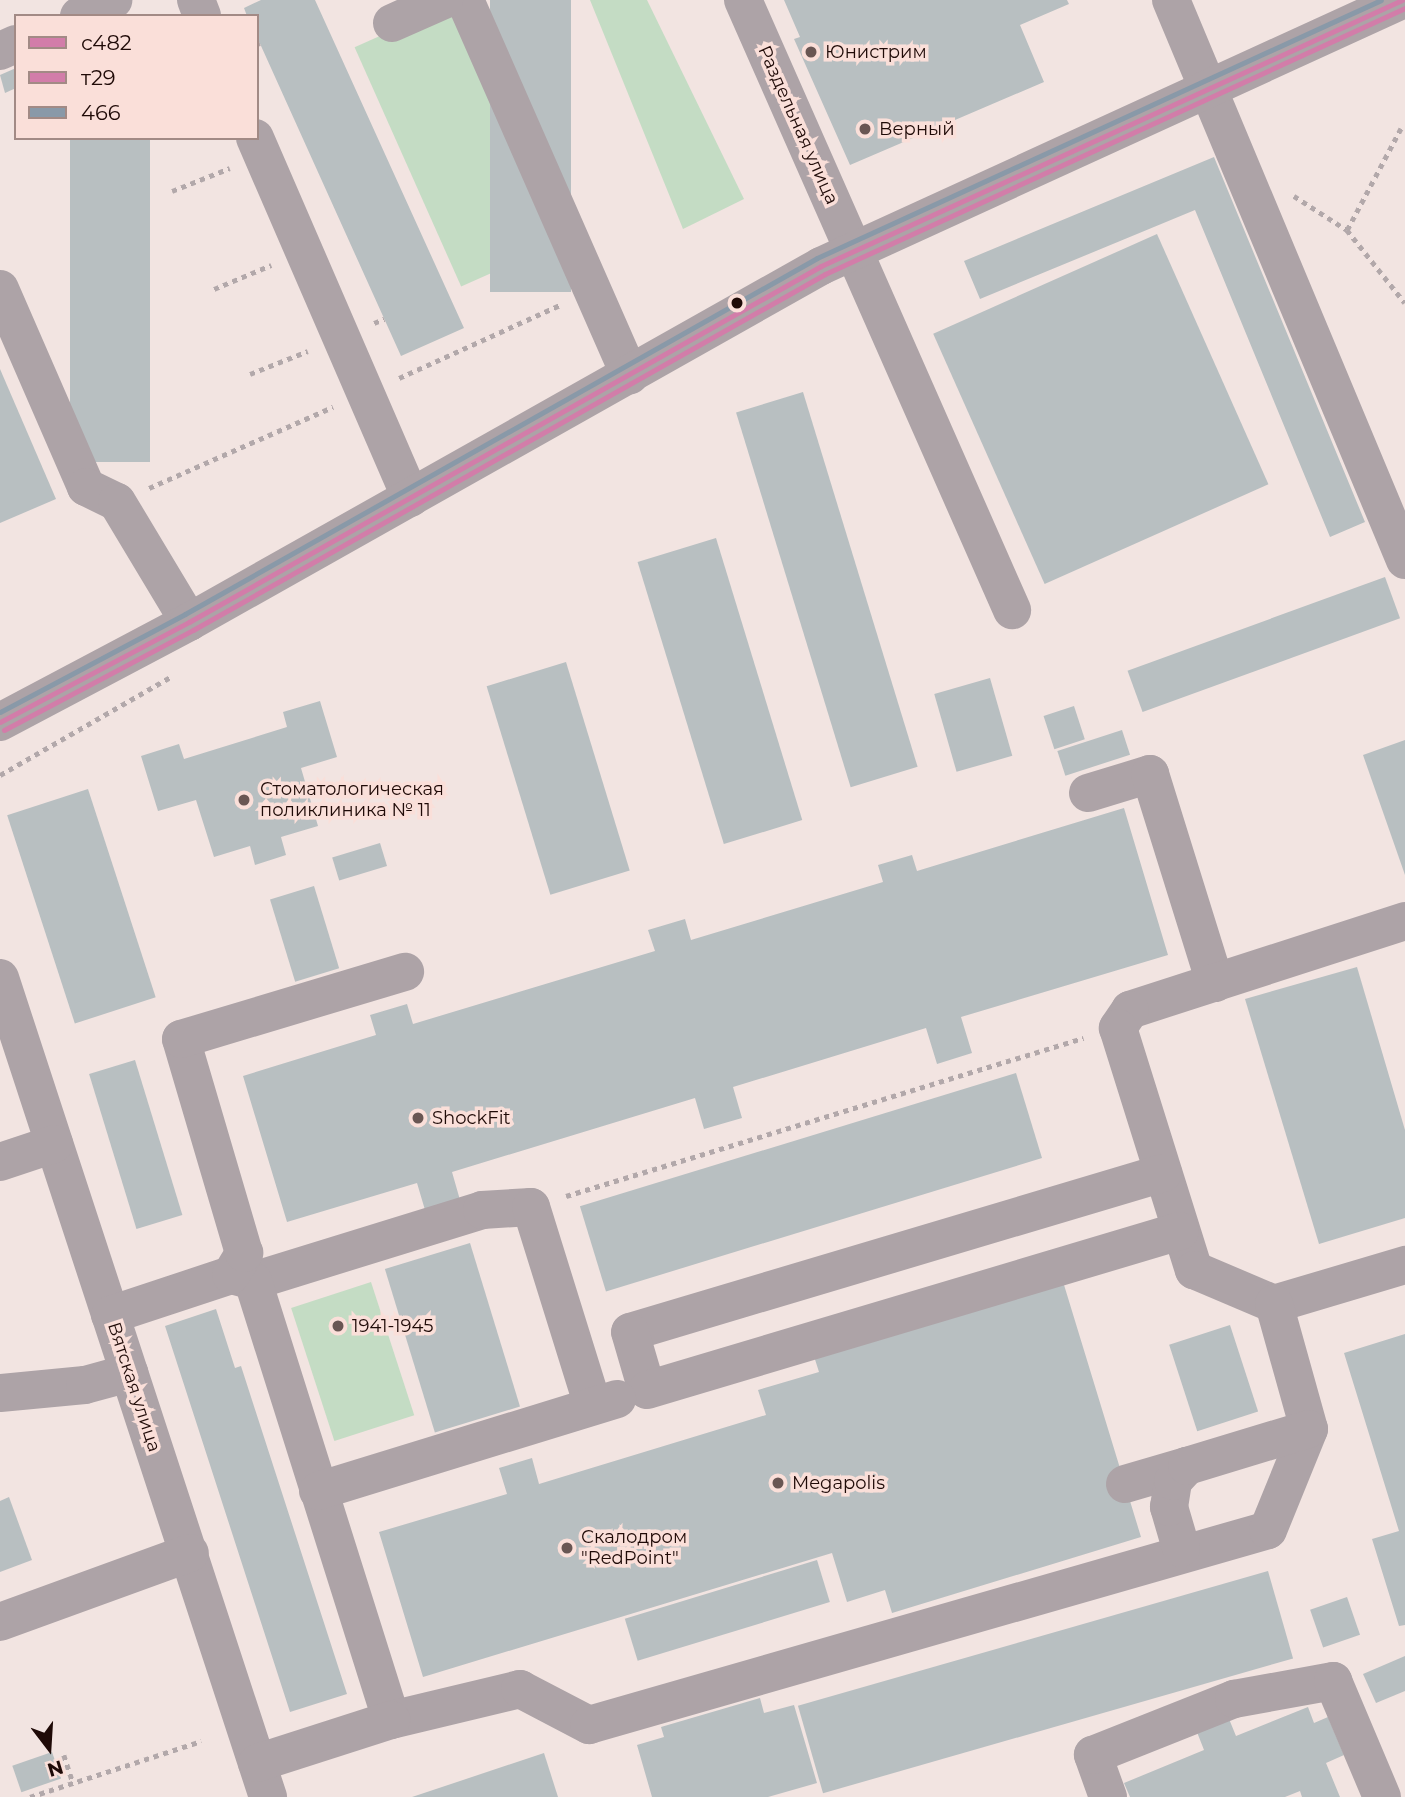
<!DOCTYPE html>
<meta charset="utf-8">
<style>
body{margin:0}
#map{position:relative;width:1405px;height:1797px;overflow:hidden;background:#f2e4e1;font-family:Montserrat,sans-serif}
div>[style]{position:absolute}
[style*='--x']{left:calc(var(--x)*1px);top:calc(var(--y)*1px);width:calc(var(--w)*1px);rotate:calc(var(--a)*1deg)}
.green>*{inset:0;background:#c4dcc4;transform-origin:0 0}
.building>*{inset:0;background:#b8bfc1;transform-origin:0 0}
.path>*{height:4.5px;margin-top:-2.25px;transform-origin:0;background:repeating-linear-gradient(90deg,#b2a8aa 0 5px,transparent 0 10px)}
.minor>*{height:38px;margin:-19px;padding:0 19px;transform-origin:19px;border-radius:19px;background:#ada3a7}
.bus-1>*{height:5px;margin:-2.5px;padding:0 2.5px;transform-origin:2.5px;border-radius:2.5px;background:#d27da9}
.bus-2>*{height:5px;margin:-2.5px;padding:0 2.5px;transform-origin:2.5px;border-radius:2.5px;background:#d27da9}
.bus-3>*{height:5px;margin:-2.5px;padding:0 2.5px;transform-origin:2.5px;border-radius:2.5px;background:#8999a8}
.dots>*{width:19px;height:19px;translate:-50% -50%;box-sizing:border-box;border:4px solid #fadfd9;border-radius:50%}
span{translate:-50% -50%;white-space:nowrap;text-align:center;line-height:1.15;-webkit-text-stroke:7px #fadfd9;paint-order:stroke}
.poi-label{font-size:18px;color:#1f0a07}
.left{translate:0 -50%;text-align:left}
.street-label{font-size:18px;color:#1f0a07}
.legend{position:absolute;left:14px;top:14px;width:245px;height:126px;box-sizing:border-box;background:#fadfd9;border:2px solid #a28a85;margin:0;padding:9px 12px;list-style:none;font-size:21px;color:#1f0a07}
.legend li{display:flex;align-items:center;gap:14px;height:35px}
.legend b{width:35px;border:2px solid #a28a85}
.north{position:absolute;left:14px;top:1713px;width:70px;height:70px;-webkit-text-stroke:5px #fadfd9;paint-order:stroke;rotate:163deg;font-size:19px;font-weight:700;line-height:28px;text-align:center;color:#1f0a07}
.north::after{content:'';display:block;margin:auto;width:24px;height:32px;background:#1f0a07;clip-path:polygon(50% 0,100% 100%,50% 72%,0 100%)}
</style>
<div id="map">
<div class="green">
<div style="clip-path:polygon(590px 0,647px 0,744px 199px,683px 229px)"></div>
<div style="left:456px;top:2px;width:262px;height:111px;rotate:66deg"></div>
<div style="left:371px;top:1282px;width:140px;height:84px;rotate:72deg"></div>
</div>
<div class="building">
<div style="clip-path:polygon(261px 0,315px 0,464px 328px,401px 356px,257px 37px,257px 16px,247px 16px,244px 8px)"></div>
<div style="left:490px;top:0;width:81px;height:292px"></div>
<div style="clip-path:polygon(784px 0,1067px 0,1069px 4px,1020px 25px,1044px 82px,850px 165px,794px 39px,800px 37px)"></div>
<div style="clip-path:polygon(16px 68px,16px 88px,5px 93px,0 75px)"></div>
<div style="left:70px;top:138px;width:80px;height:324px"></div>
<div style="clip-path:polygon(1214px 157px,1365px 522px,1330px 537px,1195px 210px,980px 299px,964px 261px)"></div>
<div style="left:1157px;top:234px;width:274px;height:245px;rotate:66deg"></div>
<div style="clip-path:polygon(0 369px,56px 499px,0 523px)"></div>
<div style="left:803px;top:392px;width:392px;height:70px;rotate:73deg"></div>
<div style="left:716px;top:538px;width:295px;height:82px;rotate:73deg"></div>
<div style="left:1385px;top:577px;width:44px;height:274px;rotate:70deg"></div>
<div style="left:566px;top:662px;width:218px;height:83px;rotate:73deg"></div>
<div style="left:990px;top:678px;width:81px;height:58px;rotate:74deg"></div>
<div style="clip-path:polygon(320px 701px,337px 757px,301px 768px,318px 826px,281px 837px,286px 855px,255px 865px,250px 846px,214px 857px,196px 800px,158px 811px,141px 756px,179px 744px,184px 759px,287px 727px,283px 712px)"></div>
<div style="left:1074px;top:706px;width:35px;height:32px;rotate:72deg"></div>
<div style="left:1122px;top:730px;width:26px;height:68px;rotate:72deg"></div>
<div style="clip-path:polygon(1405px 740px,1405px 875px,1363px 755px)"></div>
<div style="left:88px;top:789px;width:219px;height:85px;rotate:72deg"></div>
<div style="clip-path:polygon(1124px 808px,1168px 955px,961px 1017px,972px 1053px,937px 1064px,926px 1028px,733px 1087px,742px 1118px,704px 1129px,695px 1098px,452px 1172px,460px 1200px,425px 1210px,417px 1183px,287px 1222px,243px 1076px,376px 1035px,370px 1015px,407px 1004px,413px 1024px,655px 951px,648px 930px,685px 919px,691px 940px,883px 882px,878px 865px,912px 855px,917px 871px)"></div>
<div style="left:380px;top:843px;width:24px;height:50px;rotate:73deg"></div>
<div style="left:314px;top:886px;width:86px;height:46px;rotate:73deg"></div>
<div style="clip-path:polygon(1357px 967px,1405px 1130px,1405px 1218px,1319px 1244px,1245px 999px)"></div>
<div style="left:135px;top:1060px;width:162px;height:48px;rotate:73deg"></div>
<div style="left:1016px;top:1073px;width:89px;height:456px;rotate:73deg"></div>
<div style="left:470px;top:1243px;width:171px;height:89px;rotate:73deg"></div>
<div style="clip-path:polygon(1061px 1275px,1141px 1537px,892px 1613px,885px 1590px,847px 1602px,832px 1553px,423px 1677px,379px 1532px,507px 1494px,499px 1468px,532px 1458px,539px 1484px,766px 1415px,758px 1390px,819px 1372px,812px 1350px)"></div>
<div style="clip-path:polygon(216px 1309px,235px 1368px,241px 1366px,347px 1694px,290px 1712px,165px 1326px)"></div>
<div style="left:1230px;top:1325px;width:91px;height:64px;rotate:72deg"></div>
<div style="clip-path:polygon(1405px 1334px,1405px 1625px,1399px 1626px,1372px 1539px,1399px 1531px,1344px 1353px)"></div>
<div style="clip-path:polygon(9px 1497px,32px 1560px,0 1572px,0 1501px)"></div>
<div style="left:817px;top:1560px;width:44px;height:201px;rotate:73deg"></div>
<div style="left:1268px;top:1571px;width:91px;height:489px;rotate:74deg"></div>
<div style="left:1347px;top:1597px;width:40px;height:39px;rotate:71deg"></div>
<div style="clip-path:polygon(1405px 1656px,1405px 1691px,1376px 1703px,1363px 1674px)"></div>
<div style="clip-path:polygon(760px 1698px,764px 1713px,794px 1705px,817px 1783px,768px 1797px,652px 1797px,637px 1745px,664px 1737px,661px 1727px)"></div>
<div style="clip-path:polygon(1308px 1707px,1314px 1723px,1328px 1717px,1344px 1755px,1326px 1763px,1340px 1797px,1302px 1797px,1300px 1791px,1285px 1797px,1130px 1797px,1124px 1783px,1204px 1750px,1195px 1727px,1227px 1714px,1236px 1736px)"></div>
<div style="left:52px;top:1752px;width:28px;height:42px;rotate:71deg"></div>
<div style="clip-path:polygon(544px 1753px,558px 1797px,412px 1797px)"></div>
</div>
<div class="path">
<div style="--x:257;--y:44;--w:3;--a:-18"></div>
<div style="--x:172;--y:191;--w:62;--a:-21.6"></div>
<div style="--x:1294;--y:196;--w:63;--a:32.7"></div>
<div style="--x:1347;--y:230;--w:93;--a:51.5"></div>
<div style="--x:1347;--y:230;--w:115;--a:-62.1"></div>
<div style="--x:214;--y:289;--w:62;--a:-22.8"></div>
<div style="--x:374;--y:323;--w:11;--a:-22"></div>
<div style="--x:250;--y:374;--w:62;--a:-21.6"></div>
<div style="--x:399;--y:378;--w:177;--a:-24.4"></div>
<div style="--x:149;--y:488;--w:201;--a:-23.8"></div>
<div style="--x:0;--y:775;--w:198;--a:-29.9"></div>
<div style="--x:566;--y:1196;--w:541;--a:-16.99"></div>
<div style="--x:64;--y:1755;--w:29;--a:72"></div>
<div style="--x:30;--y:1797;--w:180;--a:-18.1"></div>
</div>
<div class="minor">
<div style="--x:196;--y:0;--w:17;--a:69"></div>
<div style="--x:465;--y:0;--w:410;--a:66.3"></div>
<div style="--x:743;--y:0;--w:667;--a:66.2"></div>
<div style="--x:1171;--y:0;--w:607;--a:67.32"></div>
<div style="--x:79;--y:16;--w:38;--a:-25"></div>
<div style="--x:392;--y:23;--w:57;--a:-23.9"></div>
<div style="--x:0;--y:51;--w:17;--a:-24"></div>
<div style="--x:255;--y:138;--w:392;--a:66.6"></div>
<div style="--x:0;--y:289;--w:216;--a:66.5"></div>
<div style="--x:86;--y:487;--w:34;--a:26"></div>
<div style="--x:117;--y:502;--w:140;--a:59"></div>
<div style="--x:0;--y:722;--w:214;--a:-27.9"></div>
<div style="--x:189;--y:622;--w:725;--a:-29.39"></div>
<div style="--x:821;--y:266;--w:639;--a:-24.6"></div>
<div style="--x:1088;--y:793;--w:65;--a:-17"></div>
<div style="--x:1150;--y:774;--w:219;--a:72.7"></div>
<div style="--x:1405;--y:921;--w:289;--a:162.1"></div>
<div style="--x:1130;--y:1010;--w:22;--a:124"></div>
<div style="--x:1118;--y:1028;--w:254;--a:72.6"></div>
<div style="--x:1194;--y:1270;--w:87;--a:23"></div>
<div style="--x:1274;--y:1304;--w:137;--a:-16.6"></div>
<div style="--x:0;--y:978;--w:862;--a:71.88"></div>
<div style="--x:0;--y:1162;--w:57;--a:-18.4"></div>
<div style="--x:1163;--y:1173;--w:556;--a:163.39"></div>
<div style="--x:630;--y:1332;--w:60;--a:73.7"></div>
<div style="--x:647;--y:1390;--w:556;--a:-16.61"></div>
<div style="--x:231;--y:1275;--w:23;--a:15"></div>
<div style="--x:253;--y:1281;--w:240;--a:-17.2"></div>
<div style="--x:482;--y:1210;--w:49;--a:-3.5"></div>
<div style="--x:531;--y:1207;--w:208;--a:72.7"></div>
<div style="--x:253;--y:1281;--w:460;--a:72.5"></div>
<div style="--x:391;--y:1720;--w:133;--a:-13.5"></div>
<div style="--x:520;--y:1689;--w:78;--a:27.6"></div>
<div style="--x:589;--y:1725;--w:706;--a:-16.02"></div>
<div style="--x:1268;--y:1530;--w:109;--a:-67.9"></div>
<div style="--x:1309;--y:1429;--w:130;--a:-105.6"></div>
<div style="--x:110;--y:1315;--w:127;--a:-18.3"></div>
<div style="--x:231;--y:1275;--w:26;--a:-59"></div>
<div style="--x:244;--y:1253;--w:223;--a:-106.4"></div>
<div style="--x:181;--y:1039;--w:234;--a:-16.7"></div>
<div style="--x:0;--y:1393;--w:85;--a:-5.4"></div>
<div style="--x:85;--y:1385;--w:46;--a:-15.3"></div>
<div style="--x:1125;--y:1484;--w:65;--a:-16.2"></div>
<div style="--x:318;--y:1491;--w:313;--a:-17.1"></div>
<div style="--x:1181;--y:1548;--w:43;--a:-106.3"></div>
<div style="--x:1169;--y:1507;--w:26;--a:-81"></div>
<div style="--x:1173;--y:1481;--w:21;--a:-47"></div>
<div style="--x:1187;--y:1466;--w:127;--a:-16.9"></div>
<div style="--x:0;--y:1622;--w:202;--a:-20"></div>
<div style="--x:257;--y:1763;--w:141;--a:-17.8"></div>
<div style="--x:1108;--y:1797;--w:45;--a:-109.7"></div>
<div style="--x:1093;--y:1755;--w:152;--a:-21.7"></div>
<div style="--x:1234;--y:1699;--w:101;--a:-10.3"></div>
<div style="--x:1333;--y:1681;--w:126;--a:67.1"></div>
</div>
<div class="bus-1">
<div style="--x:0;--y:722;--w:214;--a:-27.9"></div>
<div style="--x:189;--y:622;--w:725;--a:-29.39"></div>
<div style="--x:821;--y:266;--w:639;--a:-24.6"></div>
</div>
<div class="bus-2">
<div style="--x:4;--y:730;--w:214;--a:-27.9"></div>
<div style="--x:193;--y:630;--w:725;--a:-29.39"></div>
<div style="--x:825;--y:274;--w:638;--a:-24.64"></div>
</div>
<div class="bus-3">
<div style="--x:0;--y:712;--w:209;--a:-27.9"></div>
<div style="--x:185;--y:614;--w:725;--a:-29.39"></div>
<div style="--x:817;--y:258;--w:620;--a:-24.58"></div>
</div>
<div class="dots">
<div style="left:811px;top:52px;background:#695653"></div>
<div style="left:865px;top:129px;background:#695653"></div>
<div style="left:737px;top:303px;background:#1f0a07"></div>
<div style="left:244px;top:800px;background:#695653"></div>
<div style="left:418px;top:1118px;background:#695653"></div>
<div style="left:338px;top:1326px;background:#695653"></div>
<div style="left:778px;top:1483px;background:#695653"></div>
<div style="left:567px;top:1548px;background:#695653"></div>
</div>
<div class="poi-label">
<span class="left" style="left:825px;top:52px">Юнистрим</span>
<span class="left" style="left:879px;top:129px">Верный</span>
<span class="left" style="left:260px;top:800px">Стоматологическая<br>поликлиника № 11</span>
<span class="left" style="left:432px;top:1118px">ShockFit</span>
<span class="left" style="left:352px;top:1326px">1941-1945</span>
<span class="left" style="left:792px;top:1483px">Megapolis</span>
<span class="left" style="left:581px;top:1548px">Скалодром<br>"RedPoint"</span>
</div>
<div class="street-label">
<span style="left:798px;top:125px;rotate:66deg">Раздельная улица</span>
<span style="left:134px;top:1387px;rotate:72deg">Вятская улица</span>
</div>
<ul class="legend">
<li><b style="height:9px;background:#d27da9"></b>с482</li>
<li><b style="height:9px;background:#d27da9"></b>т29</li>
<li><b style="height:9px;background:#8999a8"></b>466</li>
</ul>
<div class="north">N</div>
</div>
